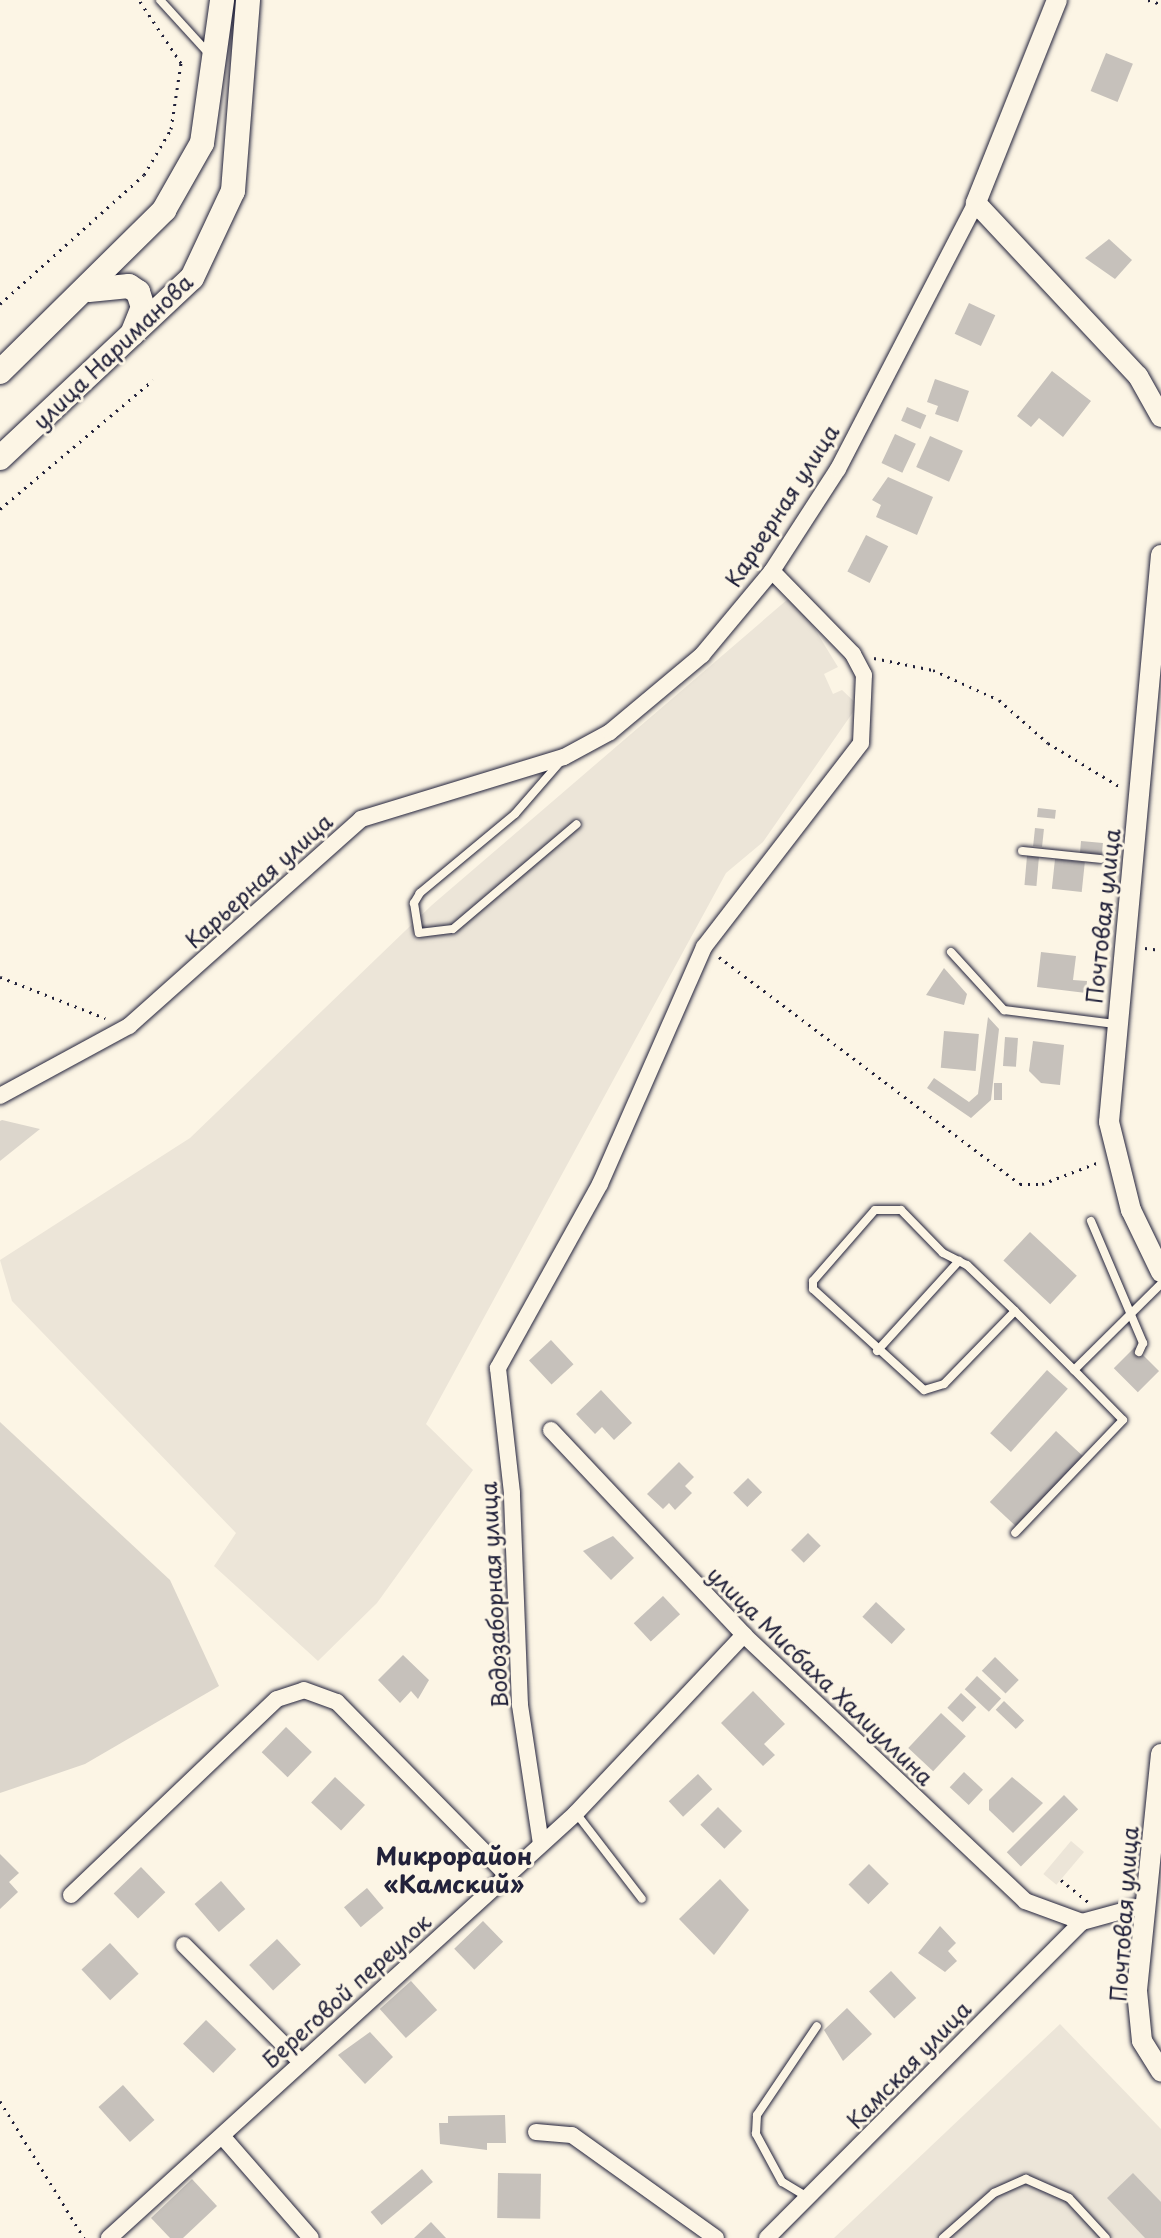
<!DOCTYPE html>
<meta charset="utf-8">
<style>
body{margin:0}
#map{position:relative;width:1161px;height:2238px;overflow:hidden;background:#fcf5e5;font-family:"Playpen Sans",sans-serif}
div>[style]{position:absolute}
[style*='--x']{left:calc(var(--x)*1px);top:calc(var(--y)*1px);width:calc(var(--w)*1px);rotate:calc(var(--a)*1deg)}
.built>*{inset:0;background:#ece5d8;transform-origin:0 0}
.green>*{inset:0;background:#dcd6cc}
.building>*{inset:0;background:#c6c1bb;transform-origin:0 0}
.path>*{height:3px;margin-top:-1.5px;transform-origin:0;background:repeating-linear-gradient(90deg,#22223b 0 2px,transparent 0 8px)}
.roads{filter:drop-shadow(0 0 2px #22223b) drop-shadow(0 0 2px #22223b)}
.service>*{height:8px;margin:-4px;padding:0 4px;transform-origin:4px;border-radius:4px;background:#fcf5e5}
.minor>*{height:16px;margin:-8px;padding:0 8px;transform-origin:8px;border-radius:8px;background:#fcf5e5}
.tertiary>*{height:20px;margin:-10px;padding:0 10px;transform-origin:10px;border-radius:10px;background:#fcf5e5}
.secondary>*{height:24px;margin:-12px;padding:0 12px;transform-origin:12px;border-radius:12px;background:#fcf5e5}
span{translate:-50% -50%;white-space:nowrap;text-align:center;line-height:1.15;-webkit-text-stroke:6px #fcf5e5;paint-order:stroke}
.street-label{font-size:22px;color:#22223b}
.neighbourhood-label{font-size:24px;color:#22223b;font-weight:700}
</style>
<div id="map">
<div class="built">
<div style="clip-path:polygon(788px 599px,800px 605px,838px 667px,824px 674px,833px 694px,842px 690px,858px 705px,763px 842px,726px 873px,426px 1424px,473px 1470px,377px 1603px,318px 1661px,214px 1566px,236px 1533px,12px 1301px,0 1260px,190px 1138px,432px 905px)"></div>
<div style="left:1071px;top:1841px;width:17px;height:43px;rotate:40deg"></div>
<div style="clip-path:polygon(1060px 2024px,1161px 2129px,1161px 2238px,834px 2238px)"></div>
</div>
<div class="green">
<div style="clip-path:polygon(0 1121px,2px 1120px,40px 1129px,0 1161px)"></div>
<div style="clip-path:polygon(0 1422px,170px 1580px,219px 1686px,85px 1764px,0 1793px)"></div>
</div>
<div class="building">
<div style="left:1106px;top:53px;width:29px;height:41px;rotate:22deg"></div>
<div style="clip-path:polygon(1109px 239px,1132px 260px,1115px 279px,1085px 258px)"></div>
<div style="left:969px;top:303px;width:29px;height:34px;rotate:25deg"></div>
<div style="clip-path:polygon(1052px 371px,1091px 401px,1063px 437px,1039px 418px,1031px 427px,1017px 416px)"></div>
<div style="clip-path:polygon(935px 379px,969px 391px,958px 422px,935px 414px,938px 406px,927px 402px)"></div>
<div style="left:907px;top:407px;width:21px;height:15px;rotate:23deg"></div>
<div style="left:895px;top:434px;width:23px;height:32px;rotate:25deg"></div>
<div style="left:930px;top:436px;width:36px;height:34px;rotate:24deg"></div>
<div style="clip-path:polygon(888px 477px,933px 497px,917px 535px,876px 517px,881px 505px,872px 500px)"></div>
<div style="left:866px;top:535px;width:25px;height:41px;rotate:27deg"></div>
<div style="left:1038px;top:808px;width:18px;height:9px;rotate:6deg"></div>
<div style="left:1035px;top:828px;width:9px;height:18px;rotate:6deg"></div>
<div style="left:1081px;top:841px;width:22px;height:12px;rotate:5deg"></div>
<div style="left:1027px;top:856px;width:12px;height:29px;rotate:5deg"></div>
<div style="left:1055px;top:859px;width:30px;height:30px;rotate:6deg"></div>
<div style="clip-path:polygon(1041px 952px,1076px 956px,1073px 980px,1087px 981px,1086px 993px,1037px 987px)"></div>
<div style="clip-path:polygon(944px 968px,967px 994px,964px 1005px,926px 995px)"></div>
<div style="clip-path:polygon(988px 1017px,999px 1029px,991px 1100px,971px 1118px,927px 1088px,934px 1078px,969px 1102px,978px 1094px)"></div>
<div style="left:944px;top:1031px;width:35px;height:37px;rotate:5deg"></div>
<div style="left:1005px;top:1037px;width:13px;height:29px;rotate:4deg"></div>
<div style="clip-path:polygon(1033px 1041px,1064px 1045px,1060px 1085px,1041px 1083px,1029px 1071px)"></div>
<div style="left:994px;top:1083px;width:8px;height:17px"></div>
<div style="left:1030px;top:1232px;width:64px;height:39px;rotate:43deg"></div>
<div style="left:551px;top:1340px;width:33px;height:30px;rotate:47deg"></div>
<div style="left:1135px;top:1347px;width:34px;height:30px;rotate:45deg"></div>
<div style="left:1047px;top:1370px;width:28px;height:85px;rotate:42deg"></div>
<div style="clip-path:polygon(601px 1390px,632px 1423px,614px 1440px,602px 1427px,595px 1434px,576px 1414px)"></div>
<div style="left:1056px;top:1431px;width:37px;height:97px;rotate:43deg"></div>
<div style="clip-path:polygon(679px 1462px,694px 1477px,685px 1486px,692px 1493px,675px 1510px,669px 1503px,663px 1509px,647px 1494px)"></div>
<div style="left:748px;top:1478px;width:20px;height:21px;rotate:45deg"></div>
<div style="left:808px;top:1533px;width:18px;height:24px;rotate:45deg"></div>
<div style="clip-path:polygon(613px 1536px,634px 1558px,611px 1580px,583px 1551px)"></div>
<div style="left:663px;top:1596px;width:25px;height:40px;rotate:47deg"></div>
<div style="left:876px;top:1602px;width:40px;height:20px;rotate:43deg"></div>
<div style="clip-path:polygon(403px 1655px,429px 1680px,418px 1699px,411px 1691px,400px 1703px,378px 1680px)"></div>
<div style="left:995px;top:1657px;width:33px;height:19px;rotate:44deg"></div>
<div style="left:977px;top:1676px;width:33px;height:18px;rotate:43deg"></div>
<div style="clip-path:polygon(753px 1691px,785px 1724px,764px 1744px,775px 1755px,763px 1766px,721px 1723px)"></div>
<div style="left:961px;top:1693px;width:21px;height:20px;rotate:43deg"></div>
<div style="left:1004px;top:1701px;width:28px;height:12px;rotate:44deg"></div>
<div style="left:941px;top:1713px;width:34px;height:48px;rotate:43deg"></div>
<div style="left:286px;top:1727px;width:36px;height:35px;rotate:44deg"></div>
<div style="left:964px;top:1772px;width:26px;height:21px;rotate:43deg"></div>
<div style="left:698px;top:1774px;width:21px;height:40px;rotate:47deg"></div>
<div style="left:335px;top:1777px;width:41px;height:35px;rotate:43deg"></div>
<div style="clip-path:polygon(1012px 1777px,1043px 1803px,1013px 1833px,989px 1810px,989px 1800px)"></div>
<div style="left:1064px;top:1795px;width:20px;height:81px;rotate:45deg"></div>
<div style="left:718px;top:1807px;width:34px;height:25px;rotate:45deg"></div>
<div style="clip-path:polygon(0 1854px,19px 1873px,9px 1882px,18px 1892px,0 1909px)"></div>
<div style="left:869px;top:1864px;width:28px;height:29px;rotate:45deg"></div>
<div style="left:141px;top:1867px;width:35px;height:38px;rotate:46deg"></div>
<div style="clip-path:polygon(720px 1879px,749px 1910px,714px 1955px,679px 1919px)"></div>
<div style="left:221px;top:1881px;width:37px;height:35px;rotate:49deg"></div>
<div style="left:367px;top:1888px;width:26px;height:30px;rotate:50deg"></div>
<div style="left:483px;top:1921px;width:29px;height:40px;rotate:46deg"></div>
<div style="clip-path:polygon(940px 1926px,956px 1943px,948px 1951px,957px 1961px,945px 1972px,918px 1953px)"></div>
<div style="left:277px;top:1939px;width:35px;height:38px;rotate:47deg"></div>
<div style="left:110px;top:1943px;width:42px;height:39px;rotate:47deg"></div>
<div style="left:891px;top:1971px;width:37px;height:30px;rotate:47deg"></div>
<div style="left:411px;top:1981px;width:39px;height:42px;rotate:48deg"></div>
<div style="clip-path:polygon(847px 2008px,872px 2034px,843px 2061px,824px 2030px)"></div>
<div style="left:206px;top:2020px;width:42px;height:33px;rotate:44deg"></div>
<div style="clip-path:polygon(370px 2032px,393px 2057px,365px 2084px,338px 2055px)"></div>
<div style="left:123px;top:2085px;width:47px;height:33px;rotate:48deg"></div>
<div style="clip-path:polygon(505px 2115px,506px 2143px,487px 2143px,487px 2150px,440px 2144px,439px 2123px,448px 2123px,448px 2116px)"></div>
<div style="left:422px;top:2169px;width:17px;height:67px;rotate:50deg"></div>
<div style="left:498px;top:2173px;width:43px;height:45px;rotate:1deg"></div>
<div style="clip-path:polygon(1133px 2173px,1161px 2202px,1161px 2238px,1145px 2238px,1107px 2198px)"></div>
<div style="clip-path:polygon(192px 2179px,217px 2206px,183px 2238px,170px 2238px,151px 2218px)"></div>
<div style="clip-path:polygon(431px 2222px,446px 2238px,414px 2238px)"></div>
</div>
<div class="path">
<div style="--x:1148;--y:0;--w:14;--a:17"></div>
<div style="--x:0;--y:304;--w:193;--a:-41.9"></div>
<div style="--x:144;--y:175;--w:53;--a:-59.6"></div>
<div style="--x:171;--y:129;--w:67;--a:-81.4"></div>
<div style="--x:181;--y:63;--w:76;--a:-123.7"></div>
<div style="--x:0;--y:509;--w:200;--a:-40.1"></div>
<div style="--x:874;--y:658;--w:60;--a:11.5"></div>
<div style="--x:933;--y:670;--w:72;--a:24.4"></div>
<div style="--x:999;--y:700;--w:65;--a:41.3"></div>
<div style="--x:1048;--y:743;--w:87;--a:31.3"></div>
<div style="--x:1145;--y:948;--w:16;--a:7"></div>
<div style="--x:719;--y:957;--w:377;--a:37"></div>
<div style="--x:1020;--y:1184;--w:22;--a:0"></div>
<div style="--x:1042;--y:1184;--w:61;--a:-21.1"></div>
<div style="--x:0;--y:977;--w:113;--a:21.3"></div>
<div style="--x:1061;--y:1880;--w:36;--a:39"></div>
<div style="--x:0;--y:2101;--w:161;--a:58.5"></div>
</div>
<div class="roads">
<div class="service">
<div style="--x:160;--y:0;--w:76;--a:47.7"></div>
<div style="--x:561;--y:761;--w:70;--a:131"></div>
<div style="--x:515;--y:814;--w:124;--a:140.3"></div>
<div style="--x:420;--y:893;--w:12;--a:121"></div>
<div style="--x:414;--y:903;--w:30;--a:81"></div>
<div style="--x:419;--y:933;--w:34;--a:-7"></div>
<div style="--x:453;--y:929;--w:162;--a:-40.3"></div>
<div style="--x:1022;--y:851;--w:79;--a:5.8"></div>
<div style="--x:951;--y:952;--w:79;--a:47.6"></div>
<div style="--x:1004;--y:1010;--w:112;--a:7.2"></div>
<div style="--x:1091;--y:1221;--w:133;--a:66.9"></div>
<div style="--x:1143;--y:1343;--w:10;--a:114"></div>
<div style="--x:1015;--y:1311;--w:102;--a:134.2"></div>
<div style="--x:944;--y:1384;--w:21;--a:163"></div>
<div style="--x:924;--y:1390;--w:150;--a:-137.7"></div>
<div style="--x:813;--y:1289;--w:8;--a:-90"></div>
<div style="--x:813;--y:1281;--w:94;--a:-48.9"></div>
<div style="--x:875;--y:1210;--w:26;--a:0"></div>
<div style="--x:901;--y:1210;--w:60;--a:45.7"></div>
<div style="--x:943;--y:1253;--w:27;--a:27"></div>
<div style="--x:967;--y:1265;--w:66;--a:43.8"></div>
<div style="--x:1015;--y:1311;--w:83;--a:45"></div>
<div style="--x:1074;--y:1370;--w:70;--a:45.6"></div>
<div style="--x:1123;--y:1420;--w:156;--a:133.7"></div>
<div style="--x:877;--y:1351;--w:122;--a:-47.7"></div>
<div style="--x:1074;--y:1370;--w:122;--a:-44.7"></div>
<div style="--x:576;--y:1813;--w:108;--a:52.5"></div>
<div style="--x:809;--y:2198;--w:31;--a:-149"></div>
<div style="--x:782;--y:2182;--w:55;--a:-118.4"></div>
<div style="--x:756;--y:2134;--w:19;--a:-87"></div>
<div style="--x:757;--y:2115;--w:107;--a:-56"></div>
<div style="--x:943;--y:2238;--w:68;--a:-41.4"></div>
<div style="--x:994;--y:2193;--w:35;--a:-24"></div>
<div style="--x:1026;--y:2179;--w:47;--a:23.8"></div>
<div style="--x:1069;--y:2198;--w:54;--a:47.2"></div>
</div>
<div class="minor">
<div style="--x:0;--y:1096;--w:147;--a:-28.5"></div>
<div style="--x:129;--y:1026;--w:311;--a:-41.7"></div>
<div style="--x:361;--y:819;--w:212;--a:-17"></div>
<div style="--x:564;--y:757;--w:52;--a:-28.5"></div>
<div style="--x:610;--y:732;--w:120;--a:-39.9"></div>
<div style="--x:702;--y:655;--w:109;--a:-50.2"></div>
<div style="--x:772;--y:571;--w:121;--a:-57.1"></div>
<div style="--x:838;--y:469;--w:300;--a:-62.6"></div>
<div style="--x:551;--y:1430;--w:282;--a:46.7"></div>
<div style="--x:744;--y:1635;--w:387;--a:43.4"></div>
<div style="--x:1025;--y:1901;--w:61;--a:20.2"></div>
<div style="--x:1082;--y:1922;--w:64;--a:-15.3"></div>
<div style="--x:541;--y:1844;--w:141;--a:-98.6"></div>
<div style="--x:520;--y:1705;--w:212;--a:-92.2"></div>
<div style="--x:512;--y:1493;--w:126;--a:-96.4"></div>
<div style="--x:498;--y:1368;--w:210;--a:-61"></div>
<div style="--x:600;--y:1184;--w:259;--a:-66.3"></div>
<div style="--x:704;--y:947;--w:257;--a:-52.4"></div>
<div style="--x:861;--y:743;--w:68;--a:-87.5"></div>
<div style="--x:864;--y:675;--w:24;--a:-118"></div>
<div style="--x:853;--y:654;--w:116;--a:-134.3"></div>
<div style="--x:71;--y:1895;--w:284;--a:-43.6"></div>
<div style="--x:277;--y:1699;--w:28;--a:-18"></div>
<div style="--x:304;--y:1690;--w:35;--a:20"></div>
<div style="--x:337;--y:1702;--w:244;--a:45.5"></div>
<div style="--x:184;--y:1945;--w:163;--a:45"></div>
<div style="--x:536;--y:2132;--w:36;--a:5"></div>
<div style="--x:572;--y:2135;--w:177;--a:35.6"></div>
<div style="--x:222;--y:2136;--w:135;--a:48.9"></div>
<div style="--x:109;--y:2238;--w:631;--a:-42.3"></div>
<div style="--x:576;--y:1813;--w:245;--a:-46.7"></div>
<div style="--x:767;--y:2238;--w:446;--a:-45.1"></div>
</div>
<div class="tertiary">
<div style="--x:1057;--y:0;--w:219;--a:111.8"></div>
<div style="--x:976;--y:203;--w:237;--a:46.9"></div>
<div style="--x:1138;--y:376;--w:47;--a:60.7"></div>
<div style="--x:1161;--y:555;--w:569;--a:95.24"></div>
<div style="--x:1109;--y:1122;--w:91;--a:76"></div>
<div style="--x:1131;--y:1210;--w:69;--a:64.2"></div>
<div style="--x:1161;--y:1754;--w:238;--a:95.8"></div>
<div style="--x:1137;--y:1991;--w:50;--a:84.3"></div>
<div style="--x:1142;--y:2041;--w:36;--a:58"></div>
</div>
<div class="secondary">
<div style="--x:89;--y:290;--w:40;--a:-5.7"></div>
<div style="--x:129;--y:286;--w:11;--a:34"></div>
<div style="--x:138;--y:292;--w:16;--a:72"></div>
<div style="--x:143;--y:307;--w:29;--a:112"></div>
<div style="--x:0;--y:372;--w:231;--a:-44.6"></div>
<div style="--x:164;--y:210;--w:77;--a:-60.4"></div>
<div style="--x:202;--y:143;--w:144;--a:-82"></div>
<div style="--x:0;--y:458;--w:263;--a:-43.2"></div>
<div style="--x:192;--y:278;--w:96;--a:-64.8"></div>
<div style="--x:233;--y:191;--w:192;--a:-85.5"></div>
</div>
</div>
<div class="street-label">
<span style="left:112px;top:351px;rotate:-44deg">улица Нариманова</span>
<span style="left:781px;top:505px;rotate:-57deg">Карьерная улица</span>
<span style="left:258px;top:880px;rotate:-42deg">Карьерная улица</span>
<span style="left:1102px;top:916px;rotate:-84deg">Почтовая улица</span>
<span style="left:493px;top:1595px;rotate:-93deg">Водозаборная улица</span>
<span style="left:821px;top:1675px;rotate:44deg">улица Мисбаха Халиуллина</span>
<span style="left:1123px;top:1914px;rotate:-86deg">Почтовая улица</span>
<span style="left:346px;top:1990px;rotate:-42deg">Береговой переулок</span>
<span style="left:908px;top:2064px;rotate:-46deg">Камская улица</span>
</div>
<div class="neighbourhood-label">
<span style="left:454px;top:1870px">Микрорайон<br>«Камский»</span>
</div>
</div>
